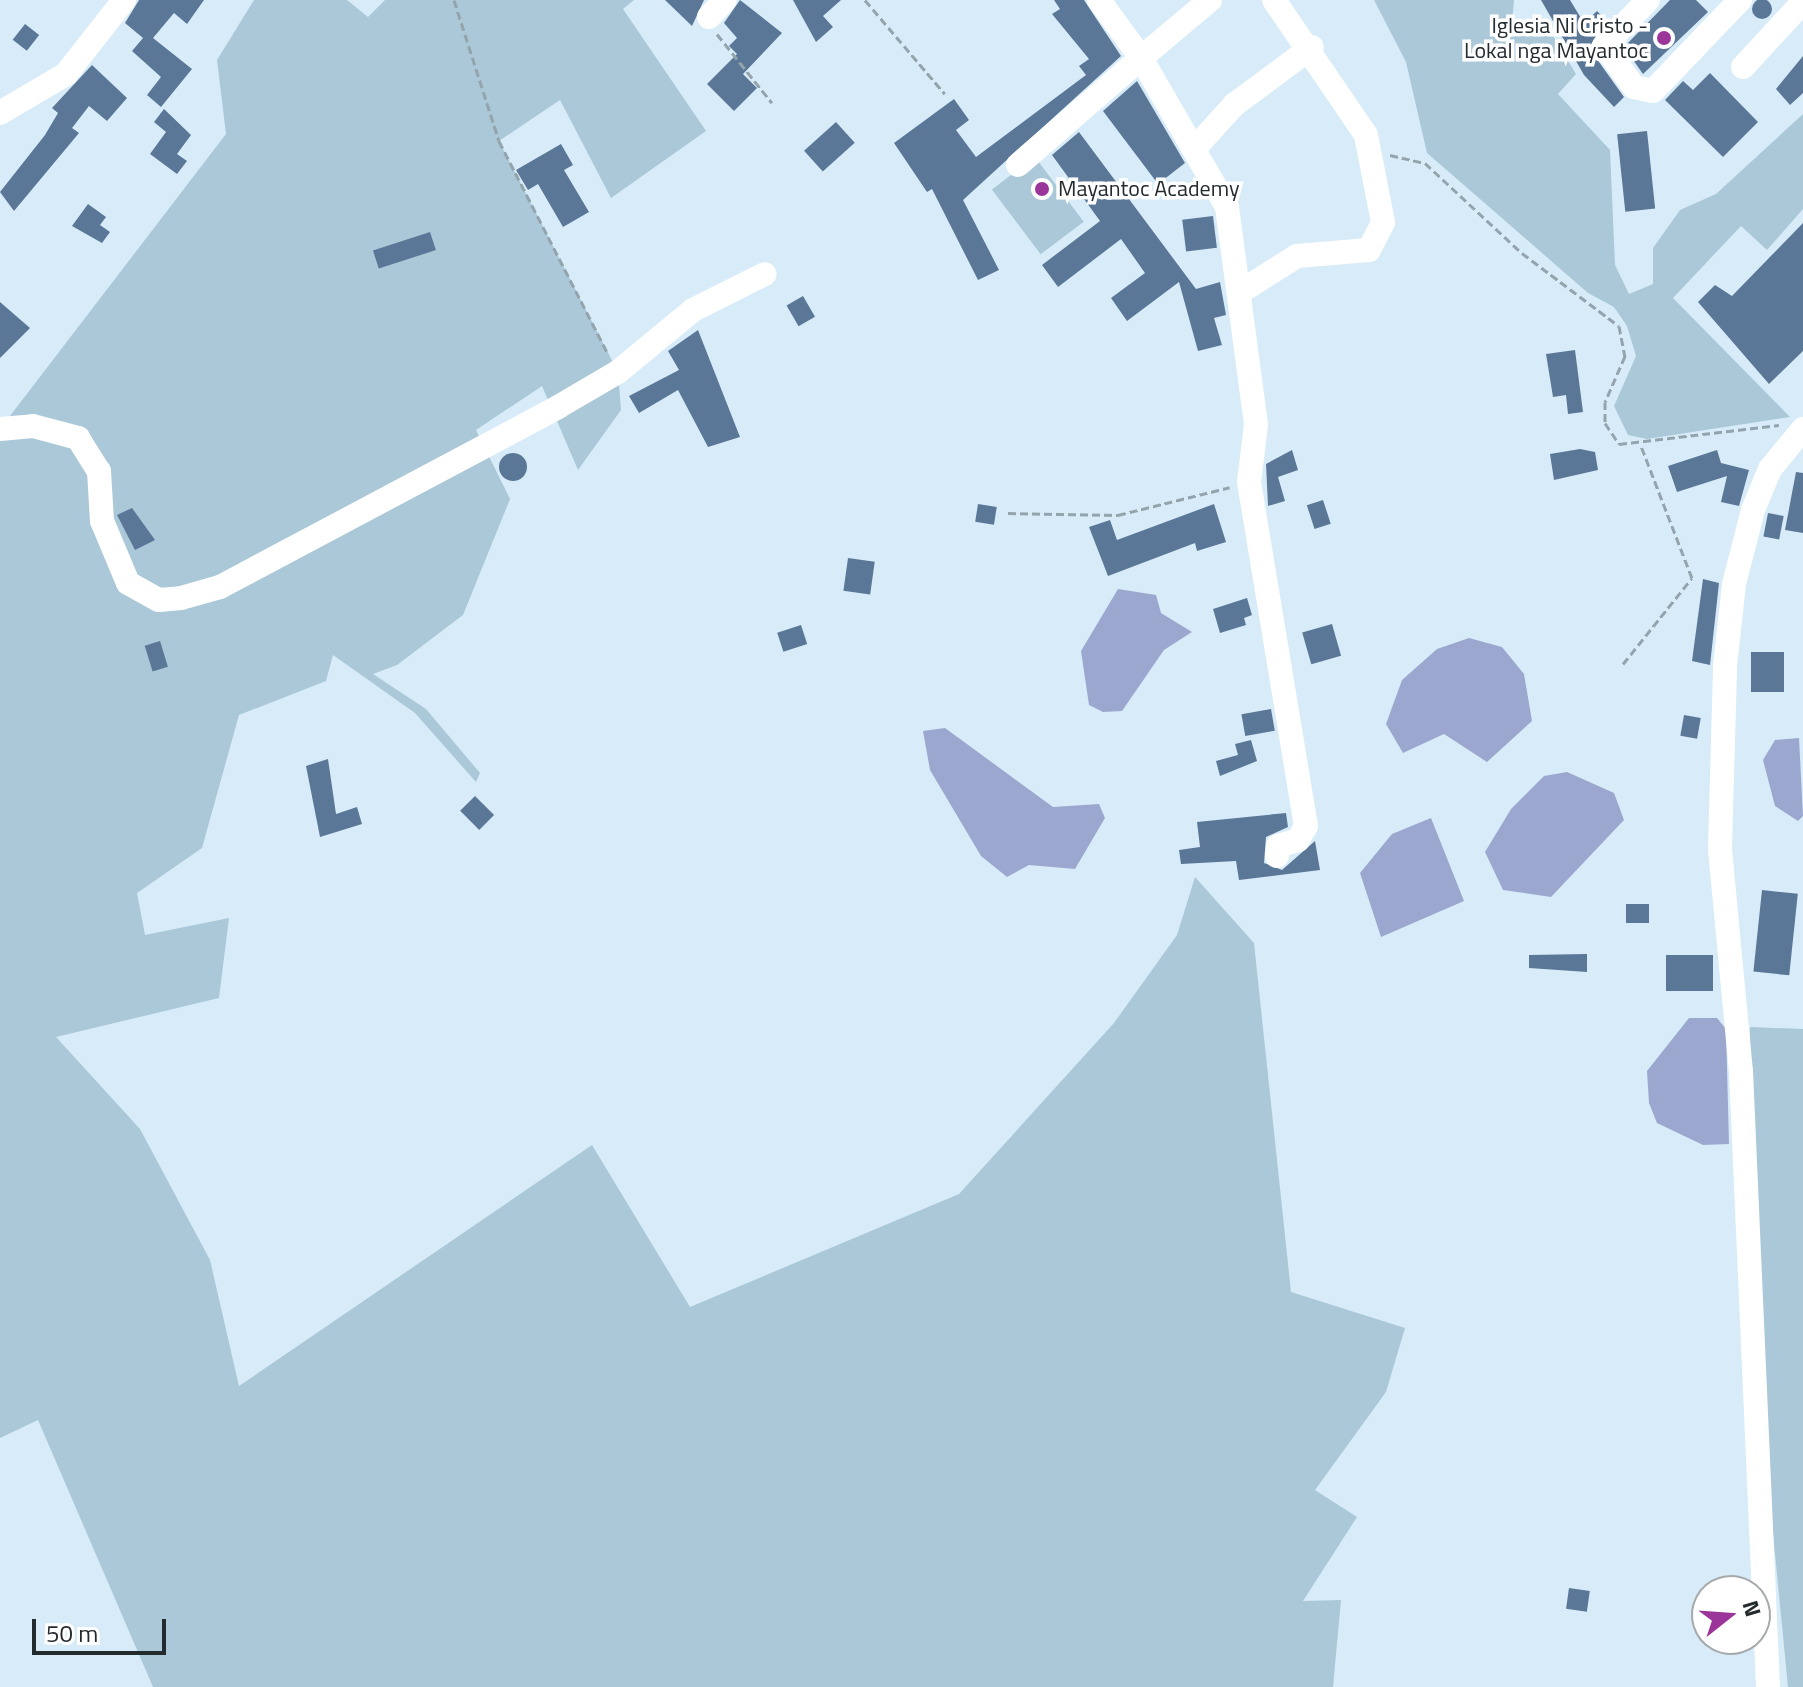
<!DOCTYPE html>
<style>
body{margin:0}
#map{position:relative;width:1803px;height:1687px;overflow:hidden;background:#d7ecf8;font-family:"Titillium Web",sans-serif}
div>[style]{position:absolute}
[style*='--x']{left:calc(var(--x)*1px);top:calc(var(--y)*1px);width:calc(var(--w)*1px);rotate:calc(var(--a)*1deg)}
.green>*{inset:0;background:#aac8d8;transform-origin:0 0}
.water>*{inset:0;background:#9ba7cf}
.building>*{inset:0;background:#5b7797;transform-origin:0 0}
.round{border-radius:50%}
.path>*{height:3px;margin-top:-1.5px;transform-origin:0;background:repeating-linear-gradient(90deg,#94a4ad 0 8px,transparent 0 12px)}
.minor>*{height:24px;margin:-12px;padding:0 12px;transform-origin:12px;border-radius:12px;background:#fff}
.dots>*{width:22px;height:22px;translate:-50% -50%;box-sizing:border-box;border:4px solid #fff;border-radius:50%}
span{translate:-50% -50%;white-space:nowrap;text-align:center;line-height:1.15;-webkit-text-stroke:7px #fff;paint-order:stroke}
.poi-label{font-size:22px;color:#232b2f}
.right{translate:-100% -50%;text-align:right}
.left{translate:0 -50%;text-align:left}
.north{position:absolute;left:1691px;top:1575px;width:80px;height:80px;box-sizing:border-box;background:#fff;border:2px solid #a7aaac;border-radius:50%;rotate:73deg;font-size:22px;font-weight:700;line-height:32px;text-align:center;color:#232b2f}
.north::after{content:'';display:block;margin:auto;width:28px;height:36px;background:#9c3599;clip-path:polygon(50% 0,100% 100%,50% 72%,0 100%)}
.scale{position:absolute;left:32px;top:1619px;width:134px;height:36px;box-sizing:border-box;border:4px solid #232b2f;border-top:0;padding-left:10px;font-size:24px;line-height:28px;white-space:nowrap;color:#232b2f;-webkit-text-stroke:6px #fff;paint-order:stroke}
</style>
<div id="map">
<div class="green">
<div style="clip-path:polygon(254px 0,347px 0,368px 17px,385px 0,634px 0,623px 9px,706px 131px,611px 198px,560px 100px,499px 141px,618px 372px,621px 410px,578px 470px,542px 386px,476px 430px,510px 499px,463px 615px,397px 665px,373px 674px,426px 709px,480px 773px,476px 782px,415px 713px,333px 655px,326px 681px,239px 715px,202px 848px,137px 893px,145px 935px,229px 918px,219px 998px,56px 1037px,140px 1129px,210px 1260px,239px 1386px,592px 1145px,690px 1307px,959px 1194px,1114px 1023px,1177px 935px,1195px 877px,1254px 943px,1291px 1292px,1405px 1328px,1386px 1392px,1315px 1490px,1357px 1517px,1303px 1601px,1341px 1600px,1333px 1687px,153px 1687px,38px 1420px,0 1438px,0 429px,226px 134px,217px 60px)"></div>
<div style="clip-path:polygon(1374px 0,1514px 0,1511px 34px,1527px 34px,1544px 21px,1576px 74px,1558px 94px,1610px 150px,1615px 265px,1629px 294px,1653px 284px,1653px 248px,1680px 210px,1716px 194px,1803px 114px,1803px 209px,1767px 250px,1741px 226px,1673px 298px,1790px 417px,1647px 439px,1628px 435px,1614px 406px,1636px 356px,1627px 326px,1614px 307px,1588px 293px,1427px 153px,1406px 62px)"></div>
<div style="left:1035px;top:157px;width:81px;height:54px;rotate:53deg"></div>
<div style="clip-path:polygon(1750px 1027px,1803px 1029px,1803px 1687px,1788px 1687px,1751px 1308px)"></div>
</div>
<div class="water">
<div style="clip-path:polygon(1118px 589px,1156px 595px,1161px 613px,1192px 632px,1164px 650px,1122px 711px,1103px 712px,1089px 705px,1081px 651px)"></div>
<div style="clip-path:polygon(1469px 638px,1502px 647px,1524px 674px,1532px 721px,1487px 762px,1444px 734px,1403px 753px,1386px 724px,1402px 680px,1437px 649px)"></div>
<div style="clip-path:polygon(945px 728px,1053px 807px,1099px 804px,1105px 818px,1075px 869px,1029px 865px,1007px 877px,981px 856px,930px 770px,923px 731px)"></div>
<div style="clip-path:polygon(1799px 738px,1803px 816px,1798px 821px,1775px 806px,1763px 760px,1775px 740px)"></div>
<div style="clip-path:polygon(1567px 772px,1614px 793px,1624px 820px,1551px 897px,1503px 890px,1485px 852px,1511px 809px,1544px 776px)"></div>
<div style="clip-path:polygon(1431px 818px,1464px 901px,1381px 937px,1360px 873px,1392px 834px)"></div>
<div style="clip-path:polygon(1689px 1018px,1717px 1018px,1726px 1029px,1729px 1144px,1703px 1145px,1657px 1123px,1649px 1103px,1647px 1071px)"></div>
</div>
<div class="building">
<div class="round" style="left:1752px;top:-1px;width:20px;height:20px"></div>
<div style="clip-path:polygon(139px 0,204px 0,187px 24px,174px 13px,153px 38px,192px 69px,161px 107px,147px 95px,161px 77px,132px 51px,143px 38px,125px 23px)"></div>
<div style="clip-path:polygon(665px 0,704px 0,692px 26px)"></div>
<div style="clip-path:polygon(740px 0,782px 33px,743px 74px,757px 88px,734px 111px,707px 84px,737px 54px,729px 46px,737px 38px,724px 23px)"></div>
<div style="clip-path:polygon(793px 0,841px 0,823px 16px,833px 27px,816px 42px)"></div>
<div style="clip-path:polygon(1054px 0,1084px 0,1121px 56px,963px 200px,999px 270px,978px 280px,932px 189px,927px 192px,894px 143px,954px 99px,969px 120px,956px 130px,976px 157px,1086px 75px,1079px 66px,1089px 59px,1052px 14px,1060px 9px)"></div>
<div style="clip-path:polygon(1541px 0,1570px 0,1584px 23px,1597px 11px,1607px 21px,1589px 48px,1624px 97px,1614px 107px,1584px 75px)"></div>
<div style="clip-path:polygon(1670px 0,1696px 0,1708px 12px,1643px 74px,1624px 47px)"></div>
<div style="left:25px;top:24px;width:18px;height:20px;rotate:38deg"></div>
<div style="clip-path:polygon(1803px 56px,1803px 93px,1790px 105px,1776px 89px)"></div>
<div style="clip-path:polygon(92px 65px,127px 98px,107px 121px,89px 106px,72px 128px,79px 133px,14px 211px,0 192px,45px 135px,58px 113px,52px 108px)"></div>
<div style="clip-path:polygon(1710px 73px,1758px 122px,1723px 157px,1665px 100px,1683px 81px,1693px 90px)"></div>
<div style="clip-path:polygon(1137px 81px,1185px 163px,1158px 184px,1103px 111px)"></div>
<div style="clip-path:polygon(164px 109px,191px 135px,177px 154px,187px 161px,177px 174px,150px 154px,166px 132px,154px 122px)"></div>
<div style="left:836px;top:122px;width:28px;height:43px;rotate:48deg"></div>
<div style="left:1647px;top:131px;width:78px;height:30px;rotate:84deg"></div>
<div style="clip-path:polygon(1079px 132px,1196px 289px,1220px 282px,1226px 315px,1214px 318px,1222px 345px,1198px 351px,1179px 282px,1127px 321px,1111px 298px,1145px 273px,1121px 239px,1058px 287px,1042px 265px,1100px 221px,1052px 155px)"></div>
<div style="clip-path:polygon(561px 144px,573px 165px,564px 170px,589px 212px,563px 227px,538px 184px,528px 190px,516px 170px)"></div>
<div style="clip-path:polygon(88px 204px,106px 217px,100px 225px,110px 232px,102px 243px,72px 226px)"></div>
<div style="left:1213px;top:216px;width:32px;height:31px;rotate:83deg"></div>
<div style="clip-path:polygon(1803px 223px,1803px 351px,1769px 384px,1698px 302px,1715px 285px,1732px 296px)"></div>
<div style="left:430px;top:232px;width:19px;height:60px;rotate:72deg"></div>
<div style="left:803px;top:296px;width:24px;height:19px;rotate:60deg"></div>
<div style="clip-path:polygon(0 302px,30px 328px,0 358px)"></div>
<div style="clip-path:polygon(698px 330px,740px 437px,708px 447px,678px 390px,639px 413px,629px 396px,679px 370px,668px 351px)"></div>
<div style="clip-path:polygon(1575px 350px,1583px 412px,1568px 414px,1566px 395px,1553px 397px,1546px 354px)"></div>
<div style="clip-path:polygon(1580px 449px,1595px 452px,1598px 470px,1554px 480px,1550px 454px)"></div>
<div style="clip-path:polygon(1292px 450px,1298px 470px,1278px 477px,1285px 501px,1268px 506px,1266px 464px)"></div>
<div style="clip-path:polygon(1717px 450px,1721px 463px,1749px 470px,1739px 506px,1721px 502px,1727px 476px,1677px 492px,1668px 466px)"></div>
<div class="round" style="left:499px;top:453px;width:28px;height:28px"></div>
<div style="clip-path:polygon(1796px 472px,1803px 473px,1803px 533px,1785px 530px)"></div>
<div style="left:1323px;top:500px;width:25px;height:17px;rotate:72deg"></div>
<div style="left:978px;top:504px;width:19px;height:18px;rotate:9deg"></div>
<div style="clip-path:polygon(1214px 504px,1226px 542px,1197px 551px,1195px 543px,1108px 576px,1089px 527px,1110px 520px,1117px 540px)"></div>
<div style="clip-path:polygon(132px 508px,155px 540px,135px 550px,117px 515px)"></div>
<div style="left:1768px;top:513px;width:16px;height:24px;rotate:11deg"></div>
<div style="left:848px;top:558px;width:27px;height:33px;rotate:8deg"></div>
<div style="clip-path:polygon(1703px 579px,1719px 583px,1710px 665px,1692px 661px)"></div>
<div style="clip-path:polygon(1247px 598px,1252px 615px,1244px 618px,1246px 625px,1220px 633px,1213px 609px)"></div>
<div style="left:1332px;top:624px;width:33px;height:31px;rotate:74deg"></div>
<div style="left:801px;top:625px;width:20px;height:25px;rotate:72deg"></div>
<div style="left:160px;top:641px;width:27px;height:16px;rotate:73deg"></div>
<div style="left:1751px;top:652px;width:33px;height:40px"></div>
<div style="left:1271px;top:709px;width:22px;height:30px;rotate:80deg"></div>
<div style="left:1684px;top:715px;width:17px;height:21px;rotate:10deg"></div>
<div style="clip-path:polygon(1251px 740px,1257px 761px,1220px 776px,1216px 761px,1238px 755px,1235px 744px)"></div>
<div style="clip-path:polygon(328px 759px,336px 814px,357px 807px,362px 824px,320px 837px,306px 766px)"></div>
<div style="left:475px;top:796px;width:27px;height:21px;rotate:45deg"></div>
<div style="clip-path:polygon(1286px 813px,1288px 827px,1266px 837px,1264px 863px,1282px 870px,1315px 841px,1320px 870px,1239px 880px,1236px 861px,1181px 864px,1179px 850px,1200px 847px,1197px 822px)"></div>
<div style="left:1762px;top:890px;width:36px;height:82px;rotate:6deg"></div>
<div style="left:1626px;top:904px;width:23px;height:19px"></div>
<div style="clip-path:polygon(1587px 954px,1587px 972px,1529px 968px,1529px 955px)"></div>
<div style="left:1666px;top:955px;width:47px;height:36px"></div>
<div style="left:1569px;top:1588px;width:21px;height:21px;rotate:8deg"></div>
</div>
<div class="path">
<div style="--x:454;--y:0;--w:148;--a:72.3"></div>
<div style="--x:499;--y:141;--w:239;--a:62.9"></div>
<div style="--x:865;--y:0;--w:123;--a:49.6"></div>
<div style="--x:717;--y:34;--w:88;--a:51.4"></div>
<div style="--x:1390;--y:155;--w:36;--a:13"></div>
<div style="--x:1425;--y:163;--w:132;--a:42.9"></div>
<div style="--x:1522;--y:253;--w:121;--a:37"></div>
<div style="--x:1619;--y:326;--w:31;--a:79"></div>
<div style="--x:1625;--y:356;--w:50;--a:113.5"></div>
<div style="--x:1605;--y:402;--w:21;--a:90"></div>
<div style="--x:1605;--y:423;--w:25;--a:56"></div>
<div style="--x:1619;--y:444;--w:161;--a:-6.8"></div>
<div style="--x:1008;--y:513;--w:110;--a:1"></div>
<div style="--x:1118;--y:515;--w:115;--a:-14"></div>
<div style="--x:1623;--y:664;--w:110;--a:-51.3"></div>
<div style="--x:1692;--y:578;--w:142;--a:-111.1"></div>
</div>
<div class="minor">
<div style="--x:1099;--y:0;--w:72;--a:54.1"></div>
<div style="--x:1141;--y:58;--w:90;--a:-40"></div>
<div style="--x:1648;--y:0;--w:64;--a:133.7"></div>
<div style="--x:1604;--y:46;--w:51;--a:53.8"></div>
<div style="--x:1634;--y:87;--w:19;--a:12"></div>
<div style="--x:1653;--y:91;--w:126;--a:-46.3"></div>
<div style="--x:709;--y:17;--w:23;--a:-47"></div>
<div style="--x:1743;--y:67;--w:88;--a:-47.3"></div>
<div style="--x:0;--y:113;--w:77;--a:-30.6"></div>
<div style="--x:66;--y:74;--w:94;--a:-51.9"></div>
<div style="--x:1196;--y:147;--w:57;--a:-47.9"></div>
<div style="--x:1234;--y:105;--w:97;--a:-36.6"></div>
<div style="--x:1018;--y:165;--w:163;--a:-41"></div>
<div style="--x:1141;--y:58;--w:172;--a:60"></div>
<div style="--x:1227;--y:207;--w:220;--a:82.4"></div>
<div style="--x:1256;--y:425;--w:57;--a:97"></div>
<div style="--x:1249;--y:482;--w:349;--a:80.6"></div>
<div style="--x:1306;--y:826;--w:16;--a:120"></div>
<div style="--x:1298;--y:840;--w:21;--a:163"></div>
<div style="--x:1278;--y:846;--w:10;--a:96"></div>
<div style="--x:1243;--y:290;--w:64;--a:-32.2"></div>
<div style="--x:1297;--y:256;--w:72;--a:-4.8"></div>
<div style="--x:1369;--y:250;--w:31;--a:-63"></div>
<div style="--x:1383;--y:222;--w:89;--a:-101.1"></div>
<div style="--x:1366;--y:135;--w:163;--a:-124.3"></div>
<div style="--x:0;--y:429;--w:33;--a:-5"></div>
<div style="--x:33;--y:426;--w:47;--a:14.9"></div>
<div style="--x:78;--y:438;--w:39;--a:58"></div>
<div style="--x:99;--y:471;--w:50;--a:86.6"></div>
<div style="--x:102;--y:521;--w:67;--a:67.2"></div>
<div style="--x:128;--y:583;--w:35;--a:29"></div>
<div style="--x:159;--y:600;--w:22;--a:-5"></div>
<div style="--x:181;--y:598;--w:41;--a:-15.8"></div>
<div style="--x:220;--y:587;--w:383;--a:-28"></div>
<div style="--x:558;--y:407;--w:69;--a:-30.3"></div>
<div style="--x:618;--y:372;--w:97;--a:-39.6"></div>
<div style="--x:693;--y:310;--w:80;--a:-26.6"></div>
<div style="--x:1768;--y:1687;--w:616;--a:-92.51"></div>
<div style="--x:1741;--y:1072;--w:224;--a:-95.4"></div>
<div style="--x:1720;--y:849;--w:183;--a:-88.4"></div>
<div style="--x:1725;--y:666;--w:82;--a:-83.7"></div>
<div style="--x:1734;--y:584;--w:76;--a:-75.6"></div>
<div style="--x:1753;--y:510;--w:44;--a:-67.5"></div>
<div style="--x:1770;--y:469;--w:52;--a:-50.5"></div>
</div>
<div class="dots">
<div style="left:1664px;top:38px;background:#9c3599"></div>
<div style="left:1042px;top:189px;background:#9c3599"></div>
</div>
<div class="poi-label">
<span class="right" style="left:1648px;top:38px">Iglesia Ni Cristo -<br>Lokal nga Mayantoc</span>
<span class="left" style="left:1058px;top:189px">Mayantoc Academy</span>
</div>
<div class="north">N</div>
<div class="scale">50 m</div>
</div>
